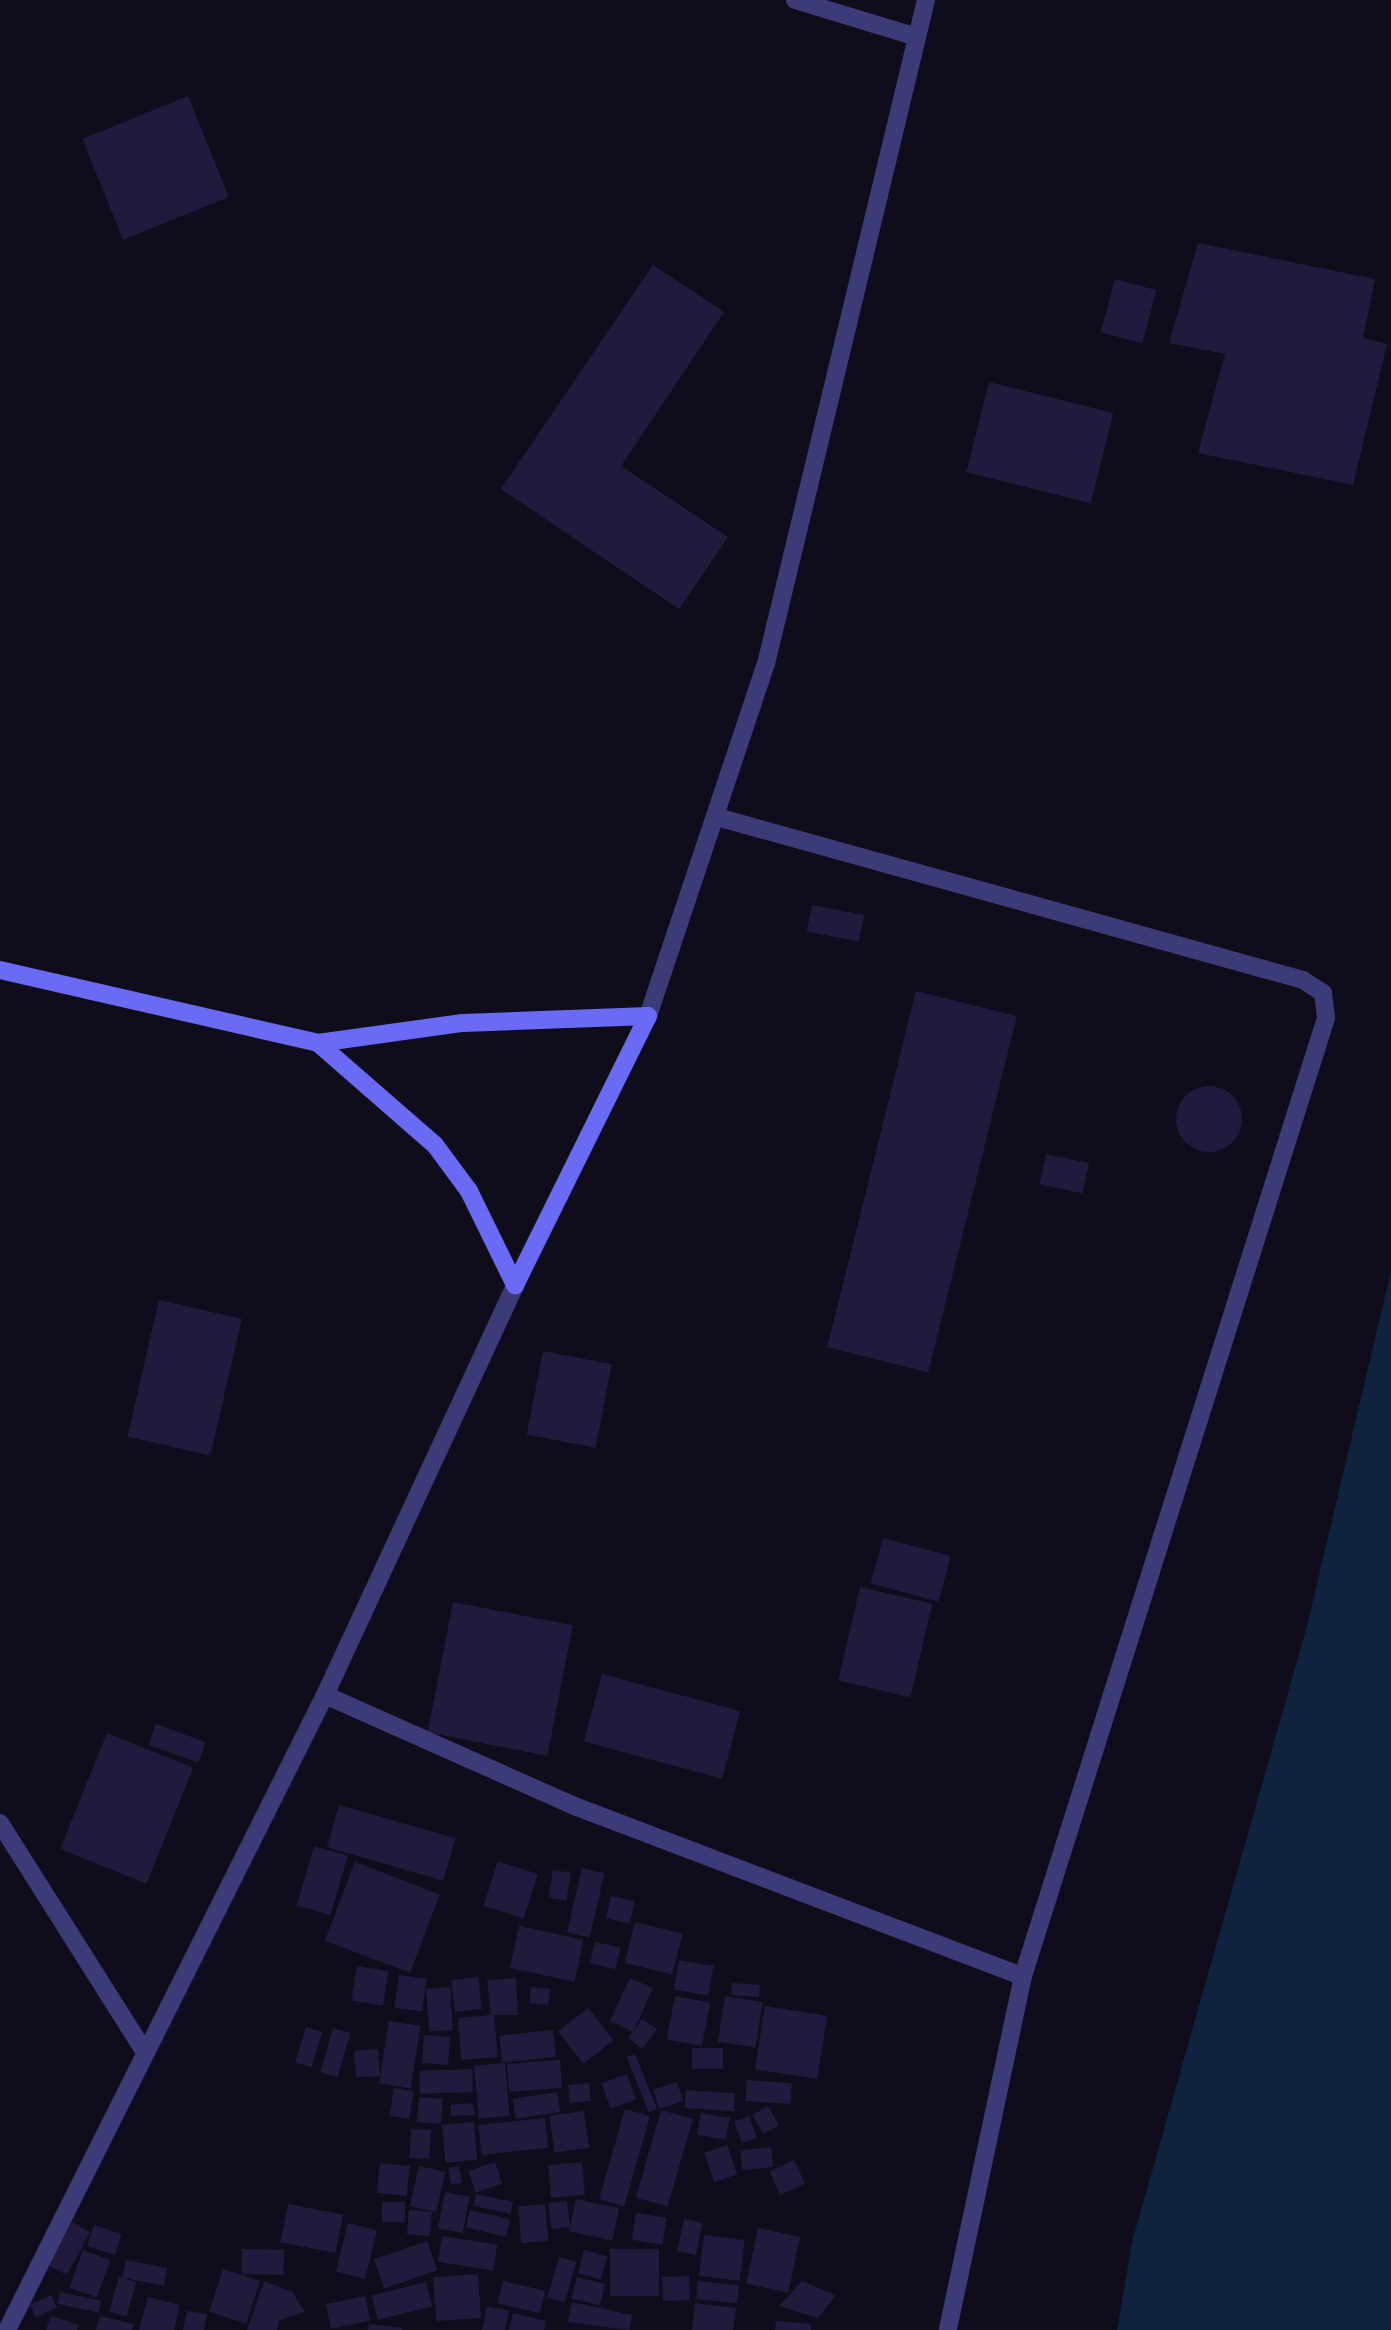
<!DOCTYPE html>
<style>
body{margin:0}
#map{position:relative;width:1391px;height:2330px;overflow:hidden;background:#0f0d1c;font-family:"Work Sans",sans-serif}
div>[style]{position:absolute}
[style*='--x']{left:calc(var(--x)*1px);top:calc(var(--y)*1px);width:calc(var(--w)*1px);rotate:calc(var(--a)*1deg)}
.water>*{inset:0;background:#0f223e}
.building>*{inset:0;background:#211a3c;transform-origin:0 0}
.round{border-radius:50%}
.street>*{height:18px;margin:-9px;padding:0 9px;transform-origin:9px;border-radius:9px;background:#3c3b78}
.secondary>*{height:18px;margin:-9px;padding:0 9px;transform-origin:9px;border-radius:9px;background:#6b6af4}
span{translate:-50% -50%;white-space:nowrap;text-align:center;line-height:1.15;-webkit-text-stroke:5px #0f0d1c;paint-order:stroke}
</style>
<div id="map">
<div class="water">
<div style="clip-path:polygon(1391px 1271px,1391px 2330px,1117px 2330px,1132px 2242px,1307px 1626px)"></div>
</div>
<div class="building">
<div style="left:188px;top:96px;width:109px;height:114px;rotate:68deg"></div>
<div style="clip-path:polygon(1198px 243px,1375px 279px,1363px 338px,1387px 344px,1353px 485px,1198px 453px,1225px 354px,1169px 343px)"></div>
<div style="clip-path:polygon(653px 265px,724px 312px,621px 466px,728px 537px,679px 609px,501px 489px)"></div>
<div style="left:1115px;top:279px;width:43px;height:55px;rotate:15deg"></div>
<div style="left:989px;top:382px;width:128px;height:93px;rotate:14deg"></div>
<div style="left:812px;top:905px;width:53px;height:27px;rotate:11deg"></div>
<div style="left:916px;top:991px;width:104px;height:367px;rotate:14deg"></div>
<div class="round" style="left:1176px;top:1086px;width:66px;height:66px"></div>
<div style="left:1046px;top:1154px;width:44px;height:31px;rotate:12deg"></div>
<div style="left:159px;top:1300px;width:85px;height:140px;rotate:13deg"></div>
<div style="left:543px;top:1351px;width:70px;height:85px;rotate:11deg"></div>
<div style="left:883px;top:1538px;width:70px;height:47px;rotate:15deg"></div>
<div style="left:860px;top:1587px;width:74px;height:96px;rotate:13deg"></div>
<div style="left:453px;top:1602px;width:122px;height:133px;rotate:11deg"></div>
<div style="left:602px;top:1674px;width:143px;height:70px;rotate:15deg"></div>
<div style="left:156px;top:1724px;width:53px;height:22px;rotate:20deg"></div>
<div style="left:107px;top:1733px;width:93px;height:125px;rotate:22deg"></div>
<div style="left:339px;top:1805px;width:121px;height:44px;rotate:16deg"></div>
<div style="left:314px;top:1846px;width:35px;height:62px;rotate:16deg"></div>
<div style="left:498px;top:1861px;width:42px;height:47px;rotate:18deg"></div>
<div style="left:355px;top:1862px;width:91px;height:84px;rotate:21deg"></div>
<div style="left:582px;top:1868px;width:23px;height:66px;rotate:13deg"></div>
<div style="left:553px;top:1870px;width:18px;height:28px;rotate:9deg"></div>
<div style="left:611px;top:1896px;width:24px;height:23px;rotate:12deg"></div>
<div style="left:635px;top:1922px;width:49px;height:42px;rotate:14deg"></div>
<div style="left:519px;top:1926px;width:66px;height:43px;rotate:12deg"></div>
<div style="left:595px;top:1942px;width:26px;height:22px;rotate:13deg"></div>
<div style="left:679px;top:1960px;width:35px;height:30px;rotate:10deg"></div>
<div style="left:357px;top:1966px;width:32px;height:35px;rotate:9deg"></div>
<div style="left:399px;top:1975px;width:28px;height:33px;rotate:8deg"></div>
<div style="left:478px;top:1977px;width:32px;height:27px;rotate:83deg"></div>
<div style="clip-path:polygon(516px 1978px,518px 2015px,494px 2015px,498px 2057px,461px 2060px,458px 2018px,491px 2015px,487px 1980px)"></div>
<div style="clip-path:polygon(630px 1978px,653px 1988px,633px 2032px,642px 2019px,657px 2029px,642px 2049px,628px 2038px,633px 2032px,610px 2021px)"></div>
<div style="left:732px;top:1983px;width:28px;height:12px;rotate:4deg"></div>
<div style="left:450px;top:1987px;width:43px;height:24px;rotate:86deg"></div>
<div style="left:531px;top:1987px;width:19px;height:16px;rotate:6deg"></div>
<div style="left:675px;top:1996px;width:36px;height:44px;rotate:11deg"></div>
<div style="left:725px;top:1996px;width:38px;height:46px;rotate:9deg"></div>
<div style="left:765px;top:2006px;width:63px;height:64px;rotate:9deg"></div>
<div style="left:588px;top:2008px;width:41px;height:38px;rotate:52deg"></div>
<div style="left:389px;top:2021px;width:32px;height:63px;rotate:9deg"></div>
<div style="left:306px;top:2027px;width:17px;height:37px;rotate:17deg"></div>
<div style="left:333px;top:2028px;width:18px;height:46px;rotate:16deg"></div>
<div style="left:553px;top:2030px;width:27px;height:54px;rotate:84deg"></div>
<div style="left:424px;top:2035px;width:26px;height:28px;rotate:4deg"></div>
<div style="left:723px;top:2048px;width:21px;height:31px;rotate:90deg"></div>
<div style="left:378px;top:2049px;width:27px;height:24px;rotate:86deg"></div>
<div style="left:635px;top:2054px;width:59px;height:9px;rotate:68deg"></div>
<div style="left:560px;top:2060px;width:28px;height:53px;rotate:86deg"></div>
<div style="left:505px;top:2063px;width:53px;height:31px;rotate:85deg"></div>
<div style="left:472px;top:2069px;width:23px;height:53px;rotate:88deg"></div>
<div style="left:627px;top:2074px;width:27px;height:27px;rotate:70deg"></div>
<div style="left:747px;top:2080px;width:45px;height:21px;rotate:4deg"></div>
<div style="left:677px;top:2082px;width:20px;height:25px;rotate:72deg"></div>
<div style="left:589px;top:2083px;width:18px;height:21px;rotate:84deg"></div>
<div style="left:394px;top:2088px;width:20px;height:28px;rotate:9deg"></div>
<div style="left:686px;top:2090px;width:49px;height:18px;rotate:4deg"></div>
<div style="left:557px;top:2092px;width:20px;height:45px;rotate:81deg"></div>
<div style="left:419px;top:2097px;width:24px;height:25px;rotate:5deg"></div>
<div style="clip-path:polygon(473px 2103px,475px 2115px,451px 2116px,451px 2105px)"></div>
<div style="left:768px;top:2106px;width:22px;height:18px;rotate:60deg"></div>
<div style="left:625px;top:2109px;width:26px;height:94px;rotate:16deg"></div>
<div style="left:661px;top:2110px;width:33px;height:91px;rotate:16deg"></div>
<div style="left:584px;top:2111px;width:37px;height:35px;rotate:82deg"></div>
<div style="left:701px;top:2113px;width:29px;height:22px;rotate:10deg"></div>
<div style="left:749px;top:2116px;width:23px;height:16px;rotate:70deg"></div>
<div style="left:545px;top:2118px;width:30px;height:67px;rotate:84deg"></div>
<div style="left:474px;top:2122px;width:38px;height:32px;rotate:85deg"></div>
<div style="left:411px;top:2129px;width:20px;height:29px;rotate:3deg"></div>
<div style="left:727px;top:2145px;width:31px;height:24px;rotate:71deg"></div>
<div style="left:771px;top:2147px;width:20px;height:31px;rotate:84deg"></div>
<div style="left:794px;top:2160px;width:26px;height:27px;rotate:65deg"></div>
<div style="left:495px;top:2162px;width:23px;height:28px;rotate:72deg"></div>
<div style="left:582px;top:2162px;width:33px;height:34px;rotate:85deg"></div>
<div style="left:380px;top:2163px;width:30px;height:30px;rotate:6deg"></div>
<div style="left:419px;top:2166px;width:27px;height:41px;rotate:13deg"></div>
<div style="left:459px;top:2166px;width:17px;height:11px;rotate:80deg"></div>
<div style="left:445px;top:2192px;width:25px;height:37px;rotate:11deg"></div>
<div style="left:476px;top:2194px;width:38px;height:12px;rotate:12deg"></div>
<div style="left:576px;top:2199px;width:44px;height:33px;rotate:12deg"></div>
<div style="left:567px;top:2201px;width:26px;height:19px;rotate:83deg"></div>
<div style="left:382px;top:2202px;width:23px;height:20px"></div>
<div style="left:288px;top:2204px;width:56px;height:39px;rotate:11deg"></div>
<div style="left:545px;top:2204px;width:37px;height:27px;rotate:85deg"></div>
<div style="left:409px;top:2210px;width:23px;height:24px;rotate:5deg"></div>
<div style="left:470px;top:2210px;width:41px;height:18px;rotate:13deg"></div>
<div style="left:636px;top:2213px;width:31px;height:27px;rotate:9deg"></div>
<div style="left:684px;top:2219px;width:19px;height:33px;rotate:12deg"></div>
<div style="left:72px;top:2222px;width:21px;height:49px;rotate:29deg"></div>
<div style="left:348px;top:2223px;width:30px;height:50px;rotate:14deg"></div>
<div style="left:94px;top:2225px;width:29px;height:22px;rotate:18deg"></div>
<div style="left:758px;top:2228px;width:43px;height:57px;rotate:12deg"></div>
<div style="left:704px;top:2235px;width:41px;height:41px;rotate:7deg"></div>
<div style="left:442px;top:2236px;width:56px;height:26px;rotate:9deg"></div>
<div style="left:427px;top:2241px;width:31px;height:56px;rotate:71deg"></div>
<div style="left:242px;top:2249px;width:42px;height:25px;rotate:1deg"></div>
<div style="left:610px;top:2249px;width:49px;height:47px"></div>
<div style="left:83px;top:2250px;width:29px;height:40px;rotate:20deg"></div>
<div style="left:584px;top:2250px;width:24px;height:24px;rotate:15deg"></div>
<div style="left:559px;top:2257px;width:18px;height:42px;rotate:16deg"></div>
<div style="left:126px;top:2260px;width:42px;height:18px;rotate:11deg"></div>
<div style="left:223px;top:2269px;width:39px;height:45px;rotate:18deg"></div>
<div style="left:478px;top:2274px;width:44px;height:45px;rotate:86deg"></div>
<div style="left:689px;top:2276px;width:24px;height:27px;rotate:88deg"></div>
<div style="left:119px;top:2277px;width:18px;height:36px;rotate:16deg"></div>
<div style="left:577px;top:2277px;width:29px;height:22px;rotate:14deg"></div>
<div style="clip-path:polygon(264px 2281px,292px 2292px,305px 2312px,279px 2320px,277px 2330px,247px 2330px)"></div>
<div style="left:503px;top:2281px;width:43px;height:23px;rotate:13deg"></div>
<div style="left:698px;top:2281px;width:41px;height:18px;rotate:6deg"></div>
<div style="clip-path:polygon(802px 2281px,836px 2295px,818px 2318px,779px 2306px)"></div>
<div style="left:426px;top:2282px;width:25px;height:56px;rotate:76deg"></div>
<div style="left:60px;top:2292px;width:42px;height:12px;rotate:12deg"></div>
<div style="left:51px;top:2295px;width:14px;height:23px;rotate:65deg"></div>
<div style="left:365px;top:2296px;width:25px;height:40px;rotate:78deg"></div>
<div style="clip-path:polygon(148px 2297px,180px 2305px,174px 2330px,139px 2330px)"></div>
<div style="clip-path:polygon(572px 2302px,632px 2315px,629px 2330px,568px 2322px)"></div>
<div style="clip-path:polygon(695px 2303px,736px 2308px,733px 2330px,692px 2330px)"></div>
<div style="clip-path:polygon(487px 2306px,509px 2311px,505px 2330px,482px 2330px)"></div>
<div style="clip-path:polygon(187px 2311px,207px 2314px,204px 2330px,183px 2330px)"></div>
<div style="clip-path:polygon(513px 2313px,546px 2321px,544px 2330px,509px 2330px)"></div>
<div style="clip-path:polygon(51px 2316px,79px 2325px,77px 2330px,46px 2330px)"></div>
<div style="clip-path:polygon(100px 2316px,134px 2324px,132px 2330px,96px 2330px)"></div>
<div style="clip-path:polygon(776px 2321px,811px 2324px,811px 2330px,775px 2330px)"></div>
<div style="clip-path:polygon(369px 2324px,402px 2328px,402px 2330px,368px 2330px)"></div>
</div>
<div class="street">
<div style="--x:795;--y:0;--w:127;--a:16.9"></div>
<div style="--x:717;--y:817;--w:608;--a:15.54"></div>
<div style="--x:1303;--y:980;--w:24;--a:33"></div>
<div style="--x:1323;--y:993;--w:25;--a:83"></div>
<div style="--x:1326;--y:1018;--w:1005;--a:107.55"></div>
<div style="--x:1023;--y:1976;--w:362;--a:102"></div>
<div style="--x:648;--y:1016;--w:371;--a:-71.5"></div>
<div style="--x:766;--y:664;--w:683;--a:-76.45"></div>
<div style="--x:325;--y:1695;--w:276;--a:24"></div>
<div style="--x:577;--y:1807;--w:477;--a:20.8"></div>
<div style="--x:0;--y:1823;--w:267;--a:57.7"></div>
<div style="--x:7;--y:2330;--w:710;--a:-63.4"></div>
<div style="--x:325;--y:1695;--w:452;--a:-65.1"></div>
</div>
<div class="secondary">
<div style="--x:0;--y:970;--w:326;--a:12.9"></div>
<div style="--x:318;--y:1043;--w:146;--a:-7.9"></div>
<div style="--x:463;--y:1023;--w:185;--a:-2.2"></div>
<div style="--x:648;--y:1016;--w:300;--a:116.3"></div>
<div style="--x:318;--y:1043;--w:155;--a:41.1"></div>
<div style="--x:435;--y:1145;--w:57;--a:53.5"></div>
<div style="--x:469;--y:1191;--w:105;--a:63.9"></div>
</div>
</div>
